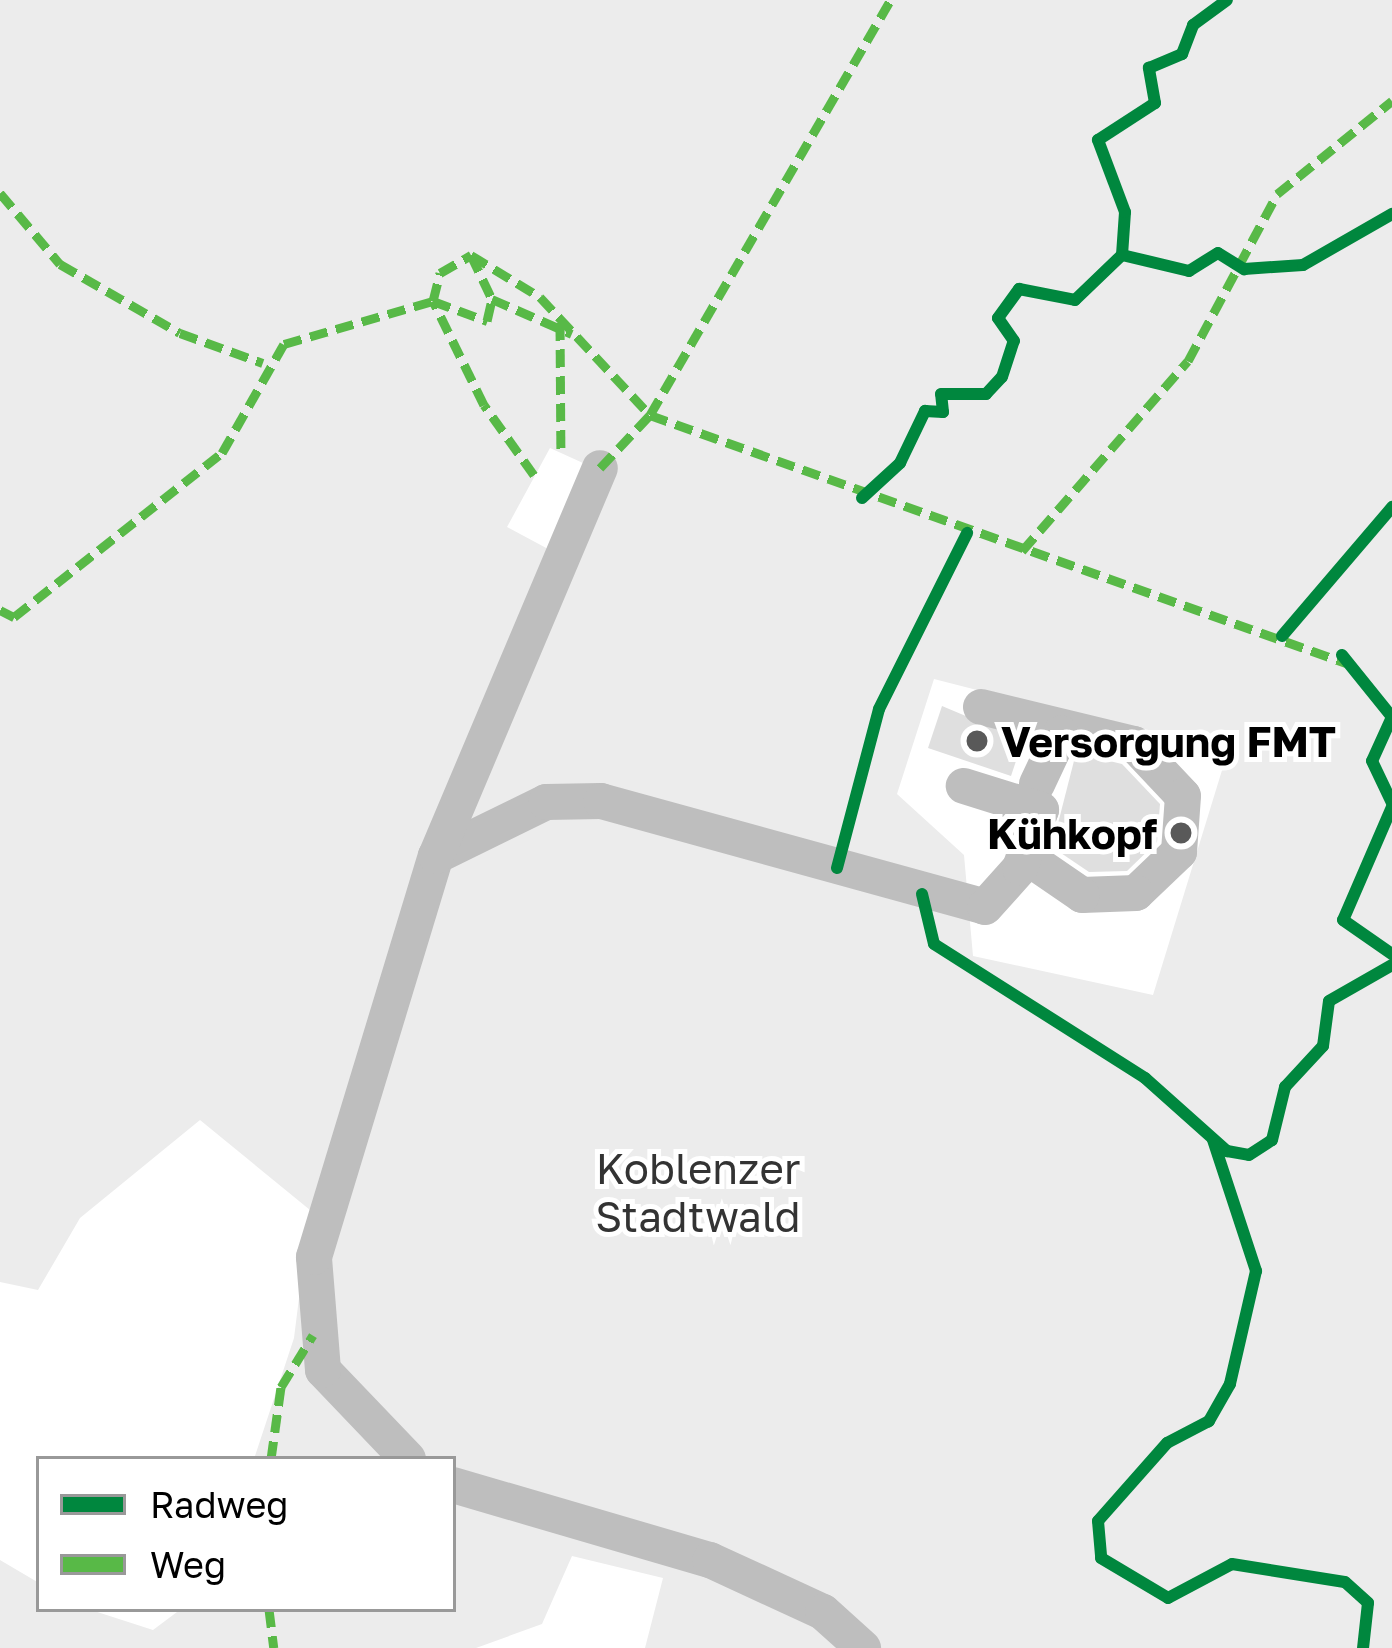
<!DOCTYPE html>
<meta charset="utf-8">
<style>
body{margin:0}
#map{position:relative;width:1392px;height:1648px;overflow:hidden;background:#fff;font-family:"Golos Text",sans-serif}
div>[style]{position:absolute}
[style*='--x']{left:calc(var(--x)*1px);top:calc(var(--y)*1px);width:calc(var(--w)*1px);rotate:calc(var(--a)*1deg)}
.green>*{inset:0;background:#ececec}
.building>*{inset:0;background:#dfdfdf}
.minor>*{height:36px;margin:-18px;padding:0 18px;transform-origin:18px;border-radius:18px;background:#bebebe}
.quiet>*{height:9px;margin-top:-4.5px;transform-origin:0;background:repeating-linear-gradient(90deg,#58b947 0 18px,transparent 0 27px)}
.cycleway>*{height:12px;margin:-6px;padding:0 6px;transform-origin:6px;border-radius:6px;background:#00873e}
.dots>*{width:33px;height:33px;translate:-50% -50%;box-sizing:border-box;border:6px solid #fff;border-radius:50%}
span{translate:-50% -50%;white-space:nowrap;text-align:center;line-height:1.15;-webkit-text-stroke:10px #fff;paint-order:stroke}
.poi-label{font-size:42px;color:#000;font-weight:700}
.left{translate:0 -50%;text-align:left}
.right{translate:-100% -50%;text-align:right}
.park-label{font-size:42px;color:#333}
.legend{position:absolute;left:36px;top:1456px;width:420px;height:156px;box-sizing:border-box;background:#fff;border:3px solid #999;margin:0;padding:15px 21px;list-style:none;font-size:36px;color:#000}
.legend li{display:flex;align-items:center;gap:24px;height:60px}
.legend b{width:60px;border:3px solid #999}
</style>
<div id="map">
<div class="green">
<div style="clip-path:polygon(evenodd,0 0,1392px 0,1392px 1648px,645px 1648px,663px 1578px,572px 1556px,542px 1624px,476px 1648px,0 1648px,0 1560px,39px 1583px,39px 1609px,88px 1609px,153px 1630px,181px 1609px,453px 1609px,453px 1459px,254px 1459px,294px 1338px,310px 1210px,200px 1120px,80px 1218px,38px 1290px,0 1282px,0 0,550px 448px,605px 473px,563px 557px,507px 527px,550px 448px,0 0,934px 679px,1227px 754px,1153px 995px,973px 956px,964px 855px,897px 794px,934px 679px)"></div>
</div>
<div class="building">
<div style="clip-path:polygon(942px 706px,1023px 740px,1011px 776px,928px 748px)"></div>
<div style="clip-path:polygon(1076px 753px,1122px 764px,1160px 804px,1157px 842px,1127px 871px,1089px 872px,1052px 847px)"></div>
</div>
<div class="minor">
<div style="--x:981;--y:707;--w:157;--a:13.6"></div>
<div style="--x:1134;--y:744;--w:71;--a:46.7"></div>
<div style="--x:1183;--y:796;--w:56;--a:94.1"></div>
<div style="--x:1179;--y:852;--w:59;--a:136.4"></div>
<div style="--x:1136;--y:893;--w:54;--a:177.9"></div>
<div style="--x:1082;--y:895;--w:69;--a:-145.6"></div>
<div style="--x:1037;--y:784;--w:56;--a:-64.8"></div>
<div style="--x:436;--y:856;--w:123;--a:-26.1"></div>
<div style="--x:546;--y:802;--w:55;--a:-1"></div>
<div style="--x:601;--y:801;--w:398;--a:15.4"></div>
<div style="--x:985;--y:907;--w:52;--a:-48.1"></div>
<div style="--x:1020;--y:868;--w:62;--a:-70.1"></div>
<div style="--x:1041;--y:810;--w:81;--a:-162.7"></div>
<div style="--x:408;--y:1459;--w:123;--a:-133.7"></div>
<div style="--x:323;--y:1370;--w:113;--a:-94.6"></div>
<div style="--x:314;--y:1257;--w:419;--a:-73.1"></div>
<div style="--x:436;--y:856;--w:421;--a:-67.1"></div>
<div style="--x:453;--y:1485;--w:268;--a:16.3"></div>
<div style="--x:710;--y:1560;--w:124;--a:24.7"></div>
<div style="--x:823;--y:1612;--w:54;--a:42"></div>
</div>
<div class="quiet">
<div style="--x:0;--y:193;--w:93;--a:49.8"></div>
<div style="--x:60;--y:264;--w:138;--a:29.9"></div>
<div style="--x:180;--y:333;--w:88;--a:19.9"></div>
<div style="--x:471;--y:255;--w:49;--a:64.5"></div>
<div style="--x:492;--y:299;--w:87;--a:23.6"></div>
<div style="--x:560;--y:322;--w:131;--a:89.6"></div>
<div style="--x:600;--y:468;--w:73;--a:-46.7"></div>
<div style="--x:650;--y:415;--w:480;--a:-59.9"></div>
<div style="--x:534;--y:475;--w:86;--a:-125.5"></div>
<div style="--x:484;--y:405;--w:116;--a:-116.1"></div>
<div style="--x:433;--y:301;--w:29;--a:-76"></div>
<div style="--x:440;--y:273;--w:36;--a:-30"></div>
<div style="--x:471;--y:255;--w:81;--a:31.3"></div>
<div style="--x:540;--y:297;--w:161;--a:47"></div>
<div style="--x:650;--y:415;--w:739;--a:19.61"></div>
<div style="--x:1022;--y:551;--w:252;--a:-48.9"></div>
<div style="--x:1188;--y:361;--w:189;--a:-61.9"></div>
<div style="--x:1277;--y:194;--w:148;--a:-39"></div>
<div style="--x:0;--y:610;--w:16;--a:27"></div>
<div style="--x:14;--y:617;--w:265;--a:-38.3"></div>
<div style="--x:222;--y:453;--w:125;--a:-60.4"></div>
<div style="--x:284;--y:344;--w:155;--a:-16.1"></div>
<div style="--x:433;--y:301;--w:58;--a:20.3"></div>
<div style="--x:487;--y:321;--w:23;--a:-77"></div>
<div style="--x:271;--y:1459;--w:73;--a:-82.1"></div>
<div style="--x:281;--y:1387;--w:61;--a:-58.4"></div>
<div style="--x:269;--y:1609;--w:39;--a:83"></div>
</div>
<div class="cycleway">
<div style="--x:1122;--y:255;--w:43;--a:-86"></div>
<div style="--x:1125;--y:212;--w:77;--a:-110.6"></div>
<div style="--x:1098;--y:140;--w:68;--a:-33"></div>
<div style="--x:1155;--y:103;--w:36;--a:-100"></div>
<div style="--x:1149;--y:68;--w:36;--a:-23"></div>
<div style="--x:1182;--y:54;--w:31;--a:-69"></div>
<div style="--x:1193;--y:25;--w:42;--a:-36.3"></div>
<div style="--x:862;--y:498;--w:52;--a:-42.6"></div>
<div style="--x:900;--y:463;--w:58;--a:-64.3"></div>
<div style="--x:925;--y:411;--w:18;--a:3"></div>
<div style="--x:943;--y:412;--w:18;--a:-96"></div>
<div style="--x:941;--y:394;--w:45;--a:0"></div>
<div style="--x:986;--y:394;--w:23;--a:-47"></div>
<div style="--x:1002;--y:377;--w:38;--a:-72"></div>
<div style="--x:1014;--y:341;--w:28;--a:-125"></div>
<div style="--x:998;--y:318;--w:36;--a:-54"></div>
<div style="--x:1019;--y:289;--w:57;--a:11.1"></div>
<div style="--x:1075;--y:300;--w:65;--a:-43.8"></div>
<div style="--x:1122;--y:255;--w:69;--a:13.4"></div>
<div style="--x:1189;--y:271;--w:34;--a:-32"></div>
<div style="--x:1218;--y:253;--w:31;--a:32"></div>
<div style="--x:1244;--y:269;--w:59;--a:-3.9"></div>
<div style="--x:1303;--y:265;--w:103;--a:-29.8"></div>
<div style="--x:1282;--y:636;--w:170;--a:-49.5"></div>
<div style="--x:1342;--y:655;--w:80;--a:51.1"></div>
<div style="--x:1392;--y:717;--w:48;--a:114.4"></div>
<div style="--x:1372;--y:761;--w:47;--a:64.5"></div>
<div style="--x:1392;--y:807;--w:123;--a:113.4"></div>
<div style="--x:1343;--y:920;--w:60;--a:34.8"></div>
<div style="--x:837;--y:868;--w:164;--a:-75.2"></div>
<div style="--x:879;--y:709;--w:197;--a:-63.4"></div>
<div style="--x:922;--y:894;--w:51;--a:76.5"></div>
<div style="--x:934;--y:944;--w:250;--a:32.4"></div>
<div style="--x:1145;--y:1078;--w:110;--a:41.7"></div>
<div style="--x:1227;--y:1151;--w:22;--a:10"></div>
<div style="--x:1249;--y:1155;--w:27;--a:-33"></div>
<div style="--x:1272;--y:1140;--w:55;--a:-76.2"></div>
<div style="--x:1285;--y:1087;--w:56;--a:-47.2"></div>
<div style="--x:1323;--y:1046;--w:45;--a:-82.4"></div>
<div style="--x:1329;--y:1001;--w:73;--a:-29.7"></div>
<div style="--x:1213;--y:1140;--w:138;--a:71.8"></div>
<div style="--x:1256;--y:1271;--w:116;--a:103"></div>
<div style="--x:1230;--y:1384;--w:43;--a:119.6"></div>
<div style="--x:1209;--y:1421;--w:47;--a:152.4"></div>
<div style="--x:1167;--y:1443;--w:104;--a:131.5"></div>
<div style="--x:1098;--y:1521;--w:37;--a:85"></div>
<div style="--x:1101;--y:1558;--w:78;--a:30.8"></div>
<div style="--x:1168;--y:1598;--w:72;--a:-28"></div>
<div style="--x:1232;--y:1564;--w:114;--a:9.1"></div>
<div style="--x:1345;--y:1582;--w:31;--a:42"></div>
<div style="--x:1368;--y:1603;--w:45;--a:96.3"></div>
</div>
<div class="dots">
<div style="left:977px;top:741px;background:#595959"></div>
<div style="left:1181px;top:833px;background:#595959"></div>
</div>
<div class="poi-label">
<span class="left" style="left:1001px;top:741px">Versorgung FMT</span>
<span class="right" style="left:1157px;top:833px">Kühkopf</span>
</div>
<div class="park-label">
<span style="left:698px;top:1192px">Koblenzer<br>Stadtwald</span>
</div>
<ul class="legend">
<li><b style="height:15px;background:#00873e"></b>Radweg</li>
<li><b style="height:15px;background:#58b947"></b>Weg</li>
</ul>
</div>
